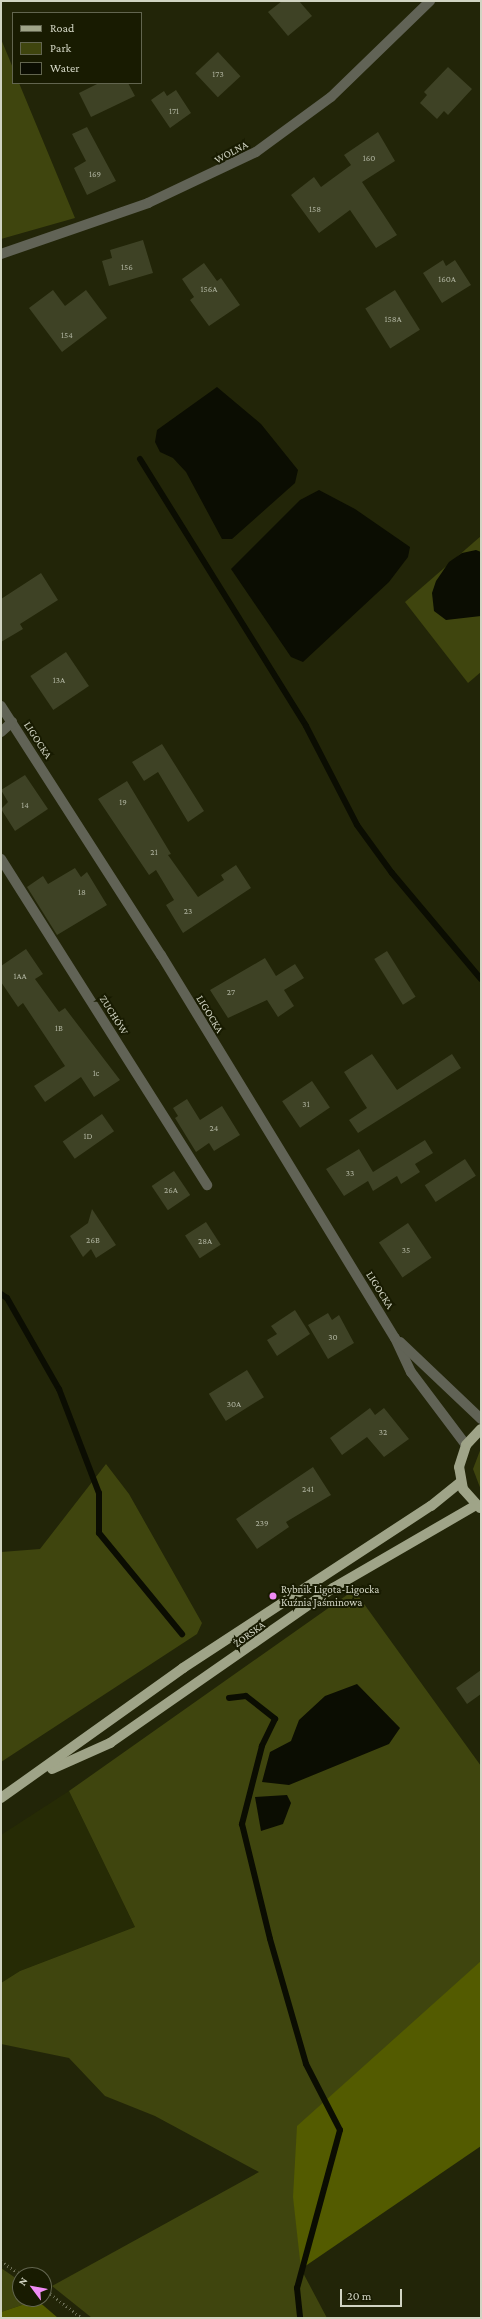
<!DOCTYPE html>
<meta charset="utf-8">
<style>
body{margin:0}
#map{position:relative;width:482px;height:2319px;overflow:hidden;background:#222508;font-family:"Crimson Pro",serif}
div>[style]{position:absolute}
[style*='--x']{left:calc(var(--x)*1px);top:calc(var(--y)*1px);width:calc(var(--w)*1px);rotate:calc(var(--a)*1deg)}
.built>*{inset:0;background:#262b05}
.green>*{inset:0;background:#3f450e}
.forest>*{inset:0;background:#535b00}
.water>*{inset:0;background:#0b0d02}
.stream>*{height:6px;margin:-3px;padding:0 3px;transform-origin:3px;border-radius:3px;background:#0b0d02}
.building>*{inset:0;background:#3e4225;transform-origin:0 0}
.path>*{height:2.5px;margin-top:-1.25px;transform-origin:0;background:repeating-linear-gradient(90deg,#696c54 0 1px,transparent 0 4px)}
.minor>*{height:10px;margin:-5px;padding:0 5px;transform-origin:5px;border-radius:5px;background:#616356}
.major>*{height:10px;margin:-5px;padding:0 5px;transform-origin:5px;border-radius:5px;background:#9fa488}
.dots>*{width:11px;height:11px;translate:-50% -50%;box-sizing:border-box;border:2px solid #181b01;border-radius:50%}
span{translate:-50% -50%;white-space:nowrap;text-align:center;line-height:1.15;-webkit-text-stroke:4px #181b01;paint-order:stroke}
.number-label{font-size:9px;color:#acb09c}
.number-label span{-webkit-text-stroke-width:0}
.street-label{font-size:11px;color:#d1d4c3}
.poi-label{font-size:11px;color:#d1d4c3}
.left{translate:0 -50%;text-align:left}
.frame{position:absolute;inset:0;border:2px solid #d1d4c3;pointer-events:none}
.legend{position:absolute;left:12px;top:12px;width:130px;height:72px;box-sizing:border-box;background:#181b01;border:1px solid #62654f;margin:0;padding:5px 7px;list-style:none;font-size:12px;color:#d1d4c3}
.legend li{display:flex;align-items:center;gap:8px;height:20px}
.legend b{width:20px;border:1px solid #62654f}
.north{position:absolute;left:12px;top:2267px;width:40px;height:40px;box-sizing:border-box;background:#181b01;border:1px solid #62654f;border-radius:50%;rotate:302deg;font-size:11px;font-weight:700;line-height:16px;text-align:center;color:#d1d4c3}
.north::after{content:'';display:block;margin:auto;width:14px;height:18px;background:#f08bf5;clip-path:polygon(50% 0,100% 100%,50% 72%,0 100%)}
.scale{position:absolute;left:340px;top:2289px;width:62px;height:18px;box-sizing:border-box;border:2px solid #d1d4c3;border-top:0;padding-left:5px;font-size:12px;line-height:14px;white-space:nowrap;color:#d1d4c3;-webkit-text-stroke:3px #181b01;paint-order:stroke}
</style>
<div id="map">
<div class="built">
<div style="clip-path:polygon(69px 1791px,135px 1927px,20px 1971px,1px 1983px,1px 1835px)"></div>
</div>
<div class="green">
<div style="clip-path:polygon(1px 39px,13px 68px,13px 83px,19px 83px,75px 218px,1px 239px)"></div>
<div style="clip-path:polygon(481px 536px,481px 672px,468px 683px,405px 602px)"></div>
<div style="clip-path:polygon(481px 1448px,481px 1490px,473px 1469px)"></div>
<div style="clip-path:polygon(106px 1464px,129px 1494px,202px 1623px,197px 1634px,1px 1762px,1px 1552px,40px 1549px)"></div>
<div style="clip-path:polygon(354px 1590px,481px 1766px,481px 1962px,301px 2269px,327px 2318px,92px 2318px,52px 2286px,259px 2172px,155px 2116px,105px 2096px,69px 2058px,1px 2044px,1px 1983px,20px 1971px,135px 1927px,69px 1791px)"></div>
<div style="clip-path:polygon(1px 2268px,20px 2281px,20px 2299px,37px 2300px,1px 2312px)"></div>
</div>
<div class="forest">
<div style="clip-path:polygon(481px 1961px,481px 2146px,301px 2269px,293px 2197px,297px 2126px)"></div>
<div style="clip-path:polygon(37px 2300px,58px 2318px,1px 2318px,1px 2312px)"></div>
</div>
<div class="water">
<div style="clip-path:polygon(217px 387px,261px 424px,298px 470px,295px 483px,232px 539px,222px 539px,186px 472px,173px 458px,160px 452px,155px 442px,157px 430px)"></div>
<div style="clip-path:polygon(319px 490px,355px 509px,410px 547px,408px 557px,389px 582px,303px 662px,291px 657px,231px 569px,300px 500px)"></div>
<div style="clip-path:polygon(476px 550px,481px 552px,481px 616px,446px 620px,434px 611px,432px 593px,436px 581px,449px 562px,462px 553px)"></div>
<div style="clip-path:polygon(357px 1684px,400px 1728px,389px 1744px,289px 1785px,262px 1782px,270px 1752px,291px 1741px,299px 1720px,325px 1696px)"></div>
<div style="clip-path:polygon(287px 1795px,291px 1803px,283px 1824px,261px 1831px,255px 1797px)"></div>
</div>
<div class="stream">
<div style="--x:140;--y:459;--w:314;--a:58.1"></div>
<div style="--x:306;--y:726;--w:111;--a:62.7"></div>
<div style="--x:357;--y:825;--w:59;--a:53.9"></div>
<div style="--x:392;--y:873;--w:138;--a:50"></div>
<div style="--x:1;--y:1294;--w:7;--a:34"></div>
<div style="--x:7;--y:1298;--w:105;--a:60.3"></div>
<div style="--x:59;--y:1389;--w:111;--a:69"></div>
<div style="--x:99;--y:1493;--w:40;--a:90"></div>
<div style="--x:99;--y:1533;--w:131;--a:50.6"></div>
<div style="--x:229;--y:1698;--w:17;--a:-7"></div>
<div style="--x:246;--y:1696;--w:37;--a:38"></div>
<div style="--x:275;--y:1719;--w:30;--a:116"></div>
<div style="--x:262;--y:1746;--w:81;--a:104.4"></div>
<div style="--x:242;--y:1824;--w:118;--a:76.3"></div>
<div style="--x:270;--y:1939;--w:130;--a:73.9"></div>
<div style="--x:306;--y:2064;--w:74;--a:62.7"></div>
<div style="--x:340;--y:2130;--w:164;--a:105.2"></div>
<div style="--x:297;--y:2288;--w:30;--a:84"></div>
</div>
<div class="building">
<div style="clip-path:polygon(282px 1px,299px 1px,312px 16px,288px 36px,268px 12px)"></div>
<div style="left:218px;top:52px;width:33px;height:31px;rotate:47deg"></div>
<div style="clip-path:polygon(448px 67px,472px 89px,448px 115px,444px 111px,437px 119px,420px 103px,427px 95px,424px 92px)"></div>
<div style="clip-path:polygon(99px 83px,128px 83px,135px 96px,91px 117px,79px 93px)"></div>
<div style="clip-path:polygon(176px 90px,191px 113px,170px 128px,151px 100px,164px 91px,167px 96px)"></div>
<div style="clip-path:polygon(87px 127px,116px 181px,87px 195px,74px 168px,86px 161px,72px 134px)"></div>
<div style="clip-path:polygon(378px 132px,395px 161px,362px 182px,397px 235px,376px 248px,350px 210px,319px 233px,291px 195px,314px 177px,321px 187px,351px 165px,344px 155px)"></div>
<div style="clip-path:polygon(143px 240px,153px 273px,109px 286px,102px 261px,112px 258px,110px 250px)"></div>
<div style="clip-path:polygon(443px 260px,446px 266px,455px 260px,471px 285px,442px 303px,423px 273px)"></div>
<div style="clip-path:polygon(204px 263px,217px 281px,221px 278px,240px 305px,209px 326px,190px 300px,194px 297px,182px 279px)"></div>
<div style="clip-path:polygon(53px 290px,65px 306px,86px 290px,107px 318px,62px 352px,29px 308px)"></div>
<div style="left:395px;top:290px;width:47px;height:35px;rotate:58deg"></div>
<div style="clip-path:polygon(41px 573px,58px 600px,20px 624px,23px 629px,1px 642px,1px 599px)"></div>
<div style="left:66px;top:652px;width:41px;height:43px;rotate:56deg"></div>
<div style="clip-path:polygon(162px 744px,204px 811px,188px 822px,158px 772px,144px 781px,132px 762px)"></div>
<div style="clip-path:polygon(25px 775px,48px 809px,15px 831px,1px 809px,8px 802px,1px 790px)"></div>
<div style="clip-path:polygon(127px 781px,171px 854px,168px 855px,198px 897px,224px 880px,221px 875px,236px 865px,251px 888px,183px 933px,166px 905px,174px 900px,156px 870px,149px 875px,98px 799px)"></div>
<div style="clip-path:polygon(75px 868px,81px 877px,87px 872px,107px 905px,57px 935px,27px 887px,43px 876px,48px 884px)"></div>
<div style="clip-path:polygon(26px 949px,43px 974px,35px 979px,59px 1012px,65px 1008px,120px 1080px,94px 1097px,81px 1077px,45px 1102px,34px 1086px,65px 1066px,23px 1003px,18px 1007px,1px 982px,1px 966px)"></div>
<div style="left:387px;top:951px;width:54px;height:15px;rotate:58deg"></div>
<div style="clip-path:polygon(265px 958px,276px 976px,295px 964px,304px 978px,284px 990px,294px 1006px,278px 1017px,267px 1000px,228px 1018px,210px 990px)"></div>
<div style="clip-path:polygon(372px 1054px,397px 1090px,452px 1054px,461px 1068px,358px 1133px,349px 1120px,367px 1108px,344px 1072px)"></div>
<div style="left:312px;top:1081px;width:32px;height:36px;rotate:56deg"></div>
<div style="clip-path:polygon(187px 1099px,200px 1120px,222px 1106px,240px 1135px,214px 1151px,209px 1143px,196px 1152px,175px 1118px,178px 1116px,173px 1108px)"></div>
<div style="left:102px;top:1114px;width:21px;height:48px;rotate:55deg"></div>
<div style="clip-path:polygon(425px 1140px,433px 1153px,415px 1164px,420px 1172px,401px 1184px,397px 1176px,373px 1191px,368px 1181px,344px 1196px,326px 1169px,359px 1149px,373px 1172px)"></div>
<div style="left:465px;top:1159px;width:20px;height:48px;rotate:57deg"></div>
<div style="left:174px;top:1171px;width:29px;height:27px;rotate:56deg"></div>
<div style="clip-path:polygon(92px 1209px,116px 1245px,96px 1258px,91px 1249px,83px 1257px,70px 1236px,88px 1223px)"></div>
<div style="left:206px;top:1222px;width:27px;height:25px;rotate:57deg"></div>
<div style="left:408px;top:1223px;width:42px;height:35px;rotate:56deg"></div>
<div style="clip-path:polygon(295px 1310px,310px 1334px,277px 1356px,267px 1340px,277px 1334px,271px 1326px)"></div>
<div style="clip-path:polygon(328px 1313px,332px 1320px,339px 1315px,354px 1343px,328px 1359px,308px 1325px)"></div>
<div style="left:247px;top:1370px;width:32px;height:45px;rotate:58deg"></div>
<div style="clip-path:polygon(370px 1408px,375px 1415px,384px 1408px,409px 1439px,384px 1457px,367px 1437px,342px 1455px,330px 1438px)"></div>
<div style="clip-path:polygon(313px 1467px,331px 1495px,286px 1522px,289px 1527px,257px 1549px,236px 1519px)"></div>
<div style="clip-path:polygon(481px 1670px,481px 1694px,467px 1704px,456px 1688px)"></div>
</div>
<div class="path">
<div style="--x:1;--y:2261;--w:25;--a:34"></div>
<div style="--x:44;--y:2289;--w:48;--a:37.3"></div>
</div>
<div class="minor">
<div style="--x:1;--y:254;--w:156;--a:-19.1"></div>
<div style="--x:148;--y:203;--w:119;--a:-25.3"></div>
<div style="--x:256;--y:152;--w:93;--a:-36.3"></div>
<div style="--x:331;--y:97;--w:138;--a:-44.1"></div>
<div style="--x:1;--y:706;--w:296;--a:57.3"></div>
<div style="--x:161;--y:955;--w:449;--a:58.6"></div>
<div style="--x:395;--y:1338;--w:38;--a:65"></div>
<div style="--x:411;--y:1372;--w:91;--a:53"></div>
<div style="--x:1;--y:732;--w:15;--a:-42"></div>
<div style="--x:1;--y:859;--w:386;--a:57.7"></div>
<div style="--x:400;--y:1342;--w:112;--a:43.5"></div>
</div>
<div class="major">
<div style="--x:480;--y:1508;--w:25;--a:-132"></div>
<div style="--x:463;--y:1489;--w:22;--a:-100"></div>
<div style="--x:459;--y:1467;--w:23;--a:-72"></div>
<div style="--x:466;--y:1445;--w:22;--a:-47"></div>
<div style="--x:52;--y:1769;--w:64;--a:-24.1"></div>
<div style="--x:110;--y:1743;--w:272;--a:-34.8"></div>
<div style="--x:333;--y:1588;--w:165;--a:-30.1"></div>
<div style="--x:1;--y:1798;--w:224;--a:-35.5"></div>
<div style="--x:183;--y:1668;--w:296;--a:-33.2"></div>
<div style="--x:431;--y:1506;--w:38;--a:-39"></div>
</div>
<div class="dots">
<div style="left:273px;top:1596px;background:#f08bf5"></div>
</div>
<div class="number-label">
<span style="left:218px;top:74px">173</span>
<span style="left:174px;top:111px">171</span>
<span style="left:369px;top:158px">160</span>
<span style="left:95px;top:174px">169</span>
<span style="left:315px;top:209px">158</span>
<span style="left:127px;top:267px">156</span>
<span style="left:447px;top:279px">160A</span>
<span style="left:209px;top:289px">156A</span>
<span style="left:393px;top:319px">158A</span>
<span style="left:67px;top:335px">154</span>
<span style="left:59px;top:680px">13A</span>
<span style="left:123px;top:802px">19</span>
<span style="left:25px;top:805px">14</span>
<span style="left:154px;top:852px">21</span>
<span style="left:82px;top:892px">18</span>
<span style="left:188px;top:911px">23</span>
<span style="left:20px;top:976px">1AA</span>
<span style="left:231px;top:992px">27</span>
<span style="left:59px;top:1028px">1B</span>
<span style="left:96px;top:1073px">1c</span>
<span style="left:306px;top:1104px">31</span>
<span style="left:214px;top:1128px">24</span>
<span style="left:88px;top:1136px">1D</span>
<span style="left:350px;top:1173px">33</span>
<span style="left:171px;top:1190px">26A</span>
<span style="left:93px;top:1240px">26B</span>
<span style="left:205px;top:1241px">28A</span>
<span style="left:406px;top:1250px">35</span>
<span style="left:333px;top:1337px">30</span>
<span style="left:234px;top:1404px">30A</span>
<span style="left:383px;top:1432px">32</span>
<span style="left:308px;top:1489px">241</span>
<span style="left:262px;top:1523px">239</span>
</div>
<div class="street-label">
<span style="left:231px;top:152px;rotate:-28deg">WOLNA</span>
<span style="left:38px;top:740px;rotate:57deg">LIGOCKA</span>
<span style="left:210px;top:1014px;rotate:59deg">LIGOCKA</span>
<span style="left:114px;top:1015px;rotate:58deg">ZUCHÓW</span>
<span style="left:380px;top:1290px;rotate:58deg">LIGOCKA</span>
<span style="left:249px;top:1634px;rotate:-36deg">ŻORSKA</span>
</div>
<div class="poi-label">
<span class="left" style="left:281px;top:1596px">Rybnik Ligota-Ligocka<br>Kuźnia Jaśminowa</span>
</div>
<div class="frame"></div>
<ul class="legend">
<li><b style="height:5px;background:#9fa488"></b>Road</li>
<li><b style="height:11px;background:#3f450e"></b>Park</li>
<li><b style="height:11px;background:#0b0d02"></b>Water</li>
</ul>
<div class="north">N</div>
<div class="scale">20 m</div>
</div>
